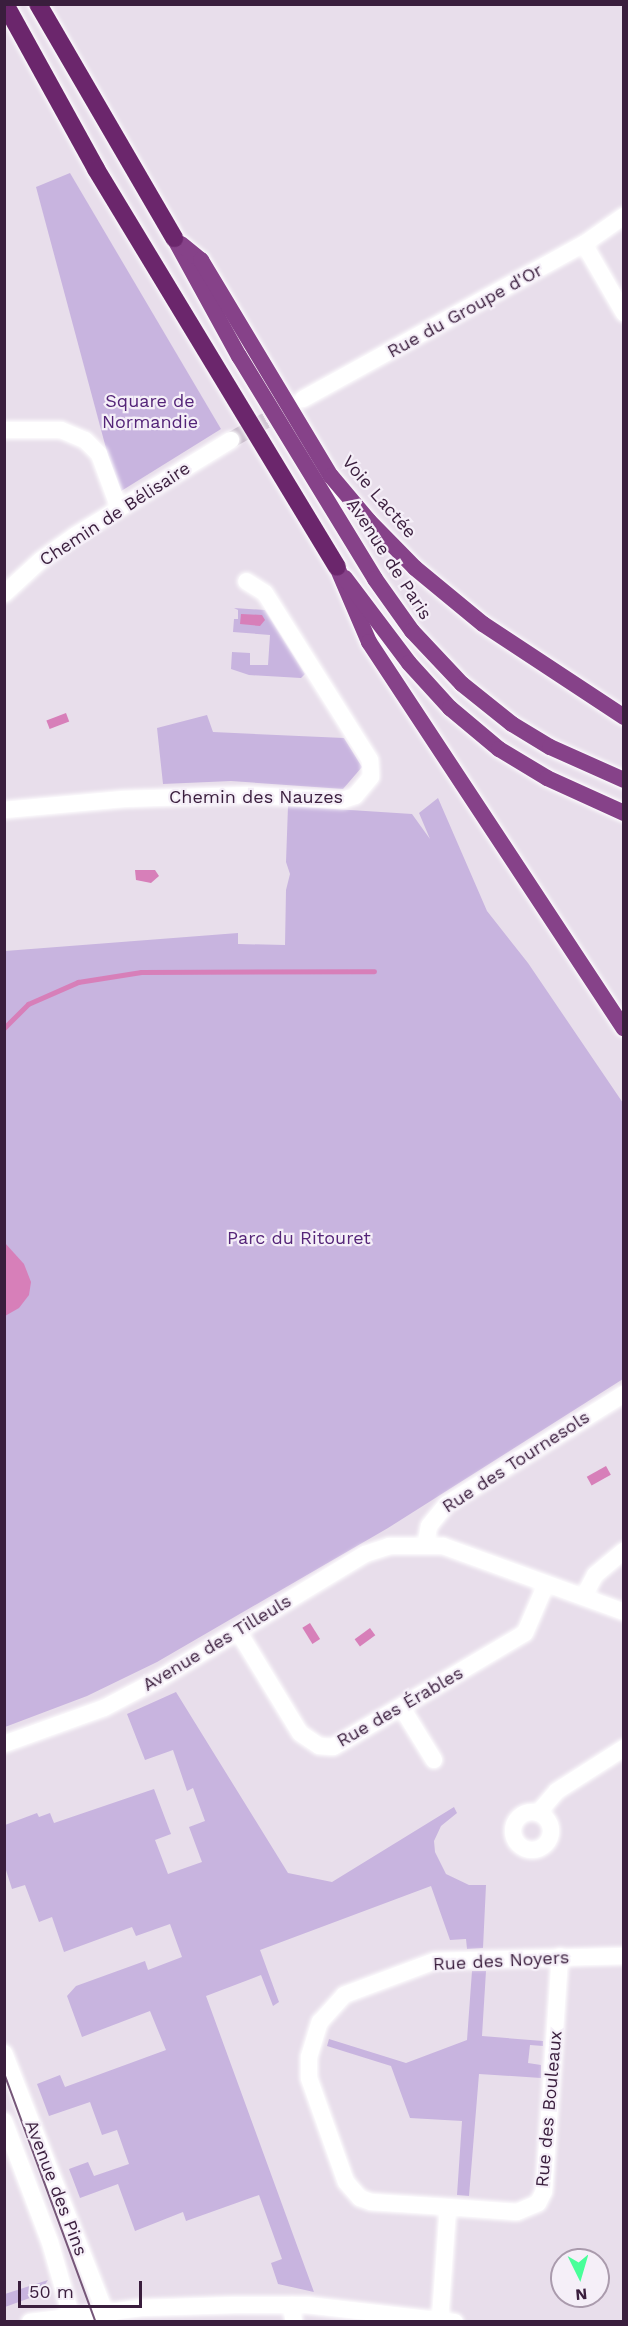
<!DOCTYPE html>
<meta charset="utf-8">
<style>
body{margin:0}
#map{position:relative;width:628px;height:2326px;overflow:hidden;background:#e8deeb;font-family:"Work Sans",sans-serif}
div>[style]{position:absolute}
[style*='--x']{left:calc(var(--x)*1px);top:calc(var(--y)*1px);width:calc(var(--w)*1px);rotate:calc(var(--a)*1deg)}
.green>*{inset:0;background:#c8b4df}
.water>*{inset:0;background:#d77fb9;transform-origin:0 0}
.stream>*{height:5px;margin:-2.5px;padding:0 2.5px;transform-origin:2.5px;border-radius:2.5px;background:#d77fb9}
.minor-tunnel>*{height:16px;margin-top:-8px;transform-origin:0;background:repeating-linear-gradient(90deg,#c5b8c8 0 16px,transparent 0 24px)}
.roads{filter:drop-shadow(0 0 2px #fff) drop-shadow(0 0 2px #fff)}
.minor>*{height:16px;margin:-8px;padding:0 8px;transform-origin:8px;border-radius:8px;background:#fff}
.minor>.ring{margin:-8px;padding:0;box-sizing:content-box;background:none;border:16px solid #fff;border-radius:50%}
.tertiary>*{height:16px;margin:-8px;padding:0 8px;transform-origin:8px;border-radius:8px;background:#fff}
.trunk>*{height:16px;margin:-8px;padding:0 8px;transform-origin:8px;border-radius:8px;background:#864289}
.motorway>*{height:18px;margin:-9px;padding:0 9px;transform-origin:9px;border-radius:9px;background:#6b266c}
.tram>*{height:1.5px;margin:-0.75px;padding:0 0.75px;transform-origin:0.75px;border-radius:0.75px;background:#765779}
span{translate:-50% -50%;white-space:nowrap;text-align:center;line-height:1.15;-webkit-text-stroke:4.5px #f5eff8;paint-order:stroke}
.street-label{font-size:18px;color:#3a1e3d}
.park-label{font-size:18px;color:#542478}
.frame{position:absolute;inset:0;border:6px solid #3a1e3d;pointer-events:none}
.north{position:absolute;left:550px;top:2248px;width:60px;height:60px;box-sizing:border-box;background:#f5eff8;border:2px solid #aa9bad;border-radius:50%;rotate:175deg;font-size:16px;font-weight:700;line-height:24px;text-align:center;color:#3a1e3d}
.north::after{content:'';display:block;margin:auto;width:21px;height:27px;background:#48ff99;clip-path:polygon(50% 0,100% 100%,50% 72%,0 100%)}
.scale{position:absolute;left:18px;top:2281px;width:124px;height:27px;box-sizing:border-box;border:3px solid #3a1e3d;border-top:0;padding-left:8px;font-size:18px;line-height:21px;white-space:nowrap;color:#3a1e3d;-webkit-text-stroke:4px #f5eff8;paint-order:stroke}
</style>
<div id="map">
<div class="green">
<div style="clip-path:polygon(70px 173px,221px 429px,118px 493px,36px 187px)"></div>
<div style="clip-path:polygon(234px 608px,265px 610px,305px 674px,301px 678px,249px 675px,231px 669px,232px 652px,250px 653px,250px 665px,268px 665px,270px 635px,233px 632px,234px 619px,238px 619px,238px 610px)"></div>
<div style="clip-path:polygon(207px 715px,213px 732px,344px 738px,362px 767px,343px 789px,231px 781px,163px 784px,157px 728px)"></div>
<div style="clip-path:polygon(438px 798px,487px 911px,528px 963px,623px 1103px,623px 1379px,388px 1528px,157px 1662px,87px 1696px,5px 1727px,5px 951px,238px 933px,238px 944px,285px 945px,286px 890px,290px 874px,286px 862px,288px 806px,412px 814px,430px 839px,419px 813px)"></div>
<div style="clip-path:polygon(176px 1692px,288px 1873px,332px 1882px,454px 1807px,457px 1813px,441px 1826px,434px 1841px,435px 1852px,446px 1874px,469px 1885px,486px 1885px,483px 1948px,467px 1949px,466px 1939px,450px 1940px,431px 1886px,260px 1950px,279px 2002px,273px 2006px,261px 1975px,206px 1996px,314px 2292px,278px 2284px,271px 2263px,282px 2259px,259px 2195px,186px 2221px,183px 2212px,135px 2231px,118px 2184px,80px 2198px,69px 2169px,88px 2162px,94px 2176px,129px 2164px,117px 2130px,102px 2135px,90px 2102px,49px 2116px,37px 2084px,60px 2075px,65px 2087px,166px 2050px,150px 2011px,82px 2037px,67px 1996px,76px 1986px,145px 1961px,148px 1970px,182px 1957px,170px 1924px,136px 1936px,132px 1927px,64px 1952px,52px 1917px,39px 1922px,25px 1885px,12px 1889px,5px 1867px,5px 1825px,37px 1813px,39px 1817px,50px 1813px,54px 1823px,154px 1789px,171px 1834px,155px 1840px,168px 1874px,202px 1862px,189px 1827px,205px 1821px,193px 1788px,187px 1791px,173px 1750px,145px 1760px,127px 1714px)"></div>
<div style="clip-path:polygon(472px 1971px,486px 1971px,482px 2036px,543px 2041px,543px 2046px,530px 2045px,528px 2063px,541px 2065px,541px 2078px,479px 2074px,469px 2196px,457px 2195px,462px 2121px,410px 2118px,391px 2066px,327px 2046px,329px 2039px,406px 2063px,467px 2040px)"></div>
<div style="clip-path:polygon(48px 2280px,38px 2295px,5px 2307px,5px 2294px)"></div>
</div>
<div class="water">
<div style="clip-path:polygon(241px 614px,262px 615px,265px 620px,260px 626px,240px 624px)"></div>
<div style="left:66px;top:713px;width:9px;height:21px;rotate:69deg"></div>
<div style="clip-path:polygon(135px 870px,155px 870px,159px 876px,151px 883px,136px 880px)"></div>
<div style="clip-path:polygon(5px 1243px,24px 1264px,31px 1282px,29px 1295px,19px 1308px,5px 1316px)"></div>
<div style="left:606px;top:1466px;width:10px;height:22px;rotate:61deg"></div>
<div style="left:310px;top:1623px;width:19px;height:9px;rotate:58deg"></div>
<div style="left:370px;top:1628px;width:9px;height:19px;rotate:54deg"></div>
</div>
<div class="stream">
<div style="--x:4;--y:1028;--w:34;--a:-45"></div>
<div style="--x:28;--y:1004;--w:55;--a:-23.7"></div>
<div style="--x:78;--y:982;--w:64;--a:-9"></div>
<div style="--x:141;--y:972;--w:233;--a:-0.2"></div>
</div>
<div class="minor-tunnel">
<div style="--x:231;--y:440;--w:65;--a:-29.3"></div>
</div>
<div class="roads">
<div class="minor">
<div style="--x:584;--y:244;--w:80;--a:59.9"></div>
<div style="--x:303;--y:399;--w:321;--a:-28.9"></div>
<div style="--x:584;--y:244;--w:49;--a:-35"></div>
<div style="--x:4;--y:430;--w:57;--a:0"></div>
<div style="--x:61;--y:430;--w:26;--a:23"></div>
<div style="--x:85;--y:440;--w:20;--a:45"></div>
<div style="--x:99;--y:454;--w:58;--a:69.7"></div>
<div style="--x:4;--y:594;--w:50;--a:-42.6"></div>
<div style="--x:41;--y:560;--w:43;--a:-35.5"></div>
<div style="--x:76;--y:535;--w:182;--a:-31.5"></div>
<div style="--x:4;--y:810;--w:120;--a:-5.3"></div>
<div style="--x:123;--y:799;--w:124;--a:-1.8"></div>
<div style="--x:247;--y:795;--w:96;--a:3"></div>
<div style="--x:343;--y:800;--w:13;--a:-18"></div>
<div style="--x:355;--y:796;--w:25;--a:-50"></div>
<div style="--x:371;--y:777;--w:17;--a:-93"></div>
<div style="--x:370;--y:760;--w:197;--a:-122.2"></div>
<div style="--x:265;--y:593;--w:22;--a:-148"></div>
<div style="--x:426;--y:1543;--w:17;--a:-80"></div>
<div style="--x:429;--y:1526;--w:28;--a:-51"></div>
<div style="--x:447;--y:1504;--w:208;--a:-31.9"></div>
<div style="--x:584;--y:1596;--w:24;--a:-62"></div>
<div style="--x:595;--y:1575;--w:38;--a:-40"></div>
<div style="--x:238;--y:1631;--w:119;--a:58.7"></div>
<div style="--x:300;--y:1733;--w:23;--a:34"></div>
<div style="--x:319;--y:1746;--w:14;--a:4"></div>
<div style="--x:333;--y:1747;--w:223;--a:-30.7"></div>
<div style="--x:525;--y:1633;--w:53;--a:-66.8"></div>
<div style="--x:402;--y:1708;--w:61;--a:58.4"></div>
<div style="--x:4;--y:1744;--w:106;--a:-19.8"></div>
<div style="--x:104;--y:1708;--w:60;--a:-27.8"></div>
<div style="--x:157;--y:1680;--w:243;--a:-31.2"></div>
<div style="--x:365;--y:1554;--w:25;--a:-18"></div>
<div style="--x:389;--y:1546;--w:54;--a:0"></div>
<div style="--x:443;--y:1546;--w:193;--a:20"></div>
<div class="ring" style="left:513px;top:1812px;width:22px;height:22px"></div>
<div style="--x:538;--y:1813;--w:29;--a:-49"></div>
<div style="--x:557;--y:1791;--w:80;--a:-32.7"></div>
<div style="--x:448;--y:2207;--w:69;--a:4.1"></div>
<div style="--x:517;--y:2212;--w:23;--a:-23"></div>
<div style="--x:538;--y:2203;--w:13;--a:-63"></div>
<div style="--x:544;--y:2191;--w:235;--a:-86.1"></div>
<div style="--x:291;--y:2305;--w:17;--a:80"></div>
<div style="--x:440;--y:2319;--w:112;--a:-85.9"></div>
<div style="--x:448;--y:2207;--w:77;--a:-176.3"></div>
<div style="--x:371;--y:2202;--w:12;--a:-160"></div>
<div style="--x:360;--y:2198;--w:21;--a:-131"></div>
<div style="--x:346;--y:2182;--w:110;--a:-109.6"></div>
<div style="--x:309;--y:2078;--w:21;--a:-90"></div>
<div style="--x:309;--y:2057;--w:37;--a:-73"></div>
<div style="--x:320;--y:2022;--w:36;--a:-48"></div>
<div style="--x:344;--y:1995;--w:97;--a:-20.5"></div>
<div style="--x:435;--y:1961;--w:189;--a:-1.5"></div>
</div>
<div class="tertiary">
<div style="--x:4;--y:2053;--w:289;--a:68.7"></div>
<div style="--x:4;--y:2121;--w:129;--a:69.2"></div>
<div style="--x:50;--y:2242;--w:83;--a:74"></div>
<div style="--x:30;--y:2322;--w:112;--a:-7.2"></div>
<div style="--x:141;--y:2308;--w:94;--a:-1.8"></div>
<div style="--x:235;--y:2305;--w:72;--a:0"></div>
<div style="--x:307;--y:2305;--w:149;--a:6.6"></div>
</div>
<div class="trunk">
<div style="--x:174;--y:238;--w:135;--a:61.2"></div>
<div style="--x:239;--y:356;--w:261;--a:58.6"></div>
<div style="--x:375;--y:579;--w:64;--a:54.6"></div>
<div style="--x:412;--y:631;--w:73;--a:46.7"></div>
<div style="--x:462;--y:684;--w:64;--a:38.7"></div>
<div style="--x:512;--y:724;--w:44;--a:31.2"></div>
<div style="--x:550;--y:747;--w:81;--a:24"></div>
<div style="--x:181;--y:244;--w:26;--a:39"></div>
<div style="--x:201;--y:260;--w:252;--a:59"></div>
<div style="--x:331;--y:476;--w:59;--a:49.8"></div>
<div style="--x:369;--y:521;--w:66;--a:45.6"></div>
<div style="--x:415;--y:568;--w:88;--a:39.5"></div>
<div style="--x:483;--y:624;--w:169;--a:33.4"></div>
<div style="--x:337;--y:567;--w:82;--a:66.9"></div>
<div style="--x:369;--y:642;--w:463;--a:56.6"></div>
<div style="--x:345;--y:578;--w:106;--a:53"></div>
<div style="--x:409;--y:663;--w:61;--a:47.7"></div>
<div style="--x:450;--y:708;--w:64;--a:39.9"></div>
<div style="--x:499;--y:749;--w:56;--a:31.1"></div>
<div style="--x:547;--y:778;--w:85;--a:24.4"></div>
</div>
<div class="motorway">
<div style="--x:5;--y:4;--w:188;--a:61.1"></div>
<div style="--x:96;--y:169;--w:465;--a:58.8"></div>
<div style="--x:38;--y:4;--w:271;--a:59.8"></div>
</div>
</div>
<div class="tram">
<div style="--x:4;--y:2072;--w:266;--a:69.8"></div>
</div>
<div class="street-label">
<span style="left:465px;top:311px;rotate:-29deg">Rue du Groupe d'Or</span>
<span style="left:379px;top:497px;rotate:49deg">Voie Lactée</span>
<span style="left:115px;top:514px;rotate:-33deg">Chemin de Bélisaire</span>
<span style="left:389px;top:559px;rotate:57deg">Avenue de Paris</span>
<span style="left:256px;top:797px">Chemin des Nauzes</span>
<span style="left:516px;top:1462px;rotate:-33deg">Rue des Tournesols</span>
<span style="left:217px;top:1643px;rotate:-31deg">Avenue des Tilleuls</span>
<span style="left:400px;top:1707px;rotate:-30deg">Rue des Érables</span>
<span style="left:501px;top:1961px;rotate:-3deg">Rue des Noyers</span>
<span style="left:549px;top:2109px;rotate:-85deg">Rue des Bouleaux</span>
<span style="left:56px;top:2188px;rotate:69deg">Avenue des Pins</span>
</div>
<div class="park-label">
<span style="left:150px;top:412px">Square de<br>Normandie</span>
<span style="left:299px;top:1238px">Parc du Ritouret</span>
</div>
<div class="frame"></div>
<div class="north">N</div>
<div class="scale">50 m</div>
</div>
